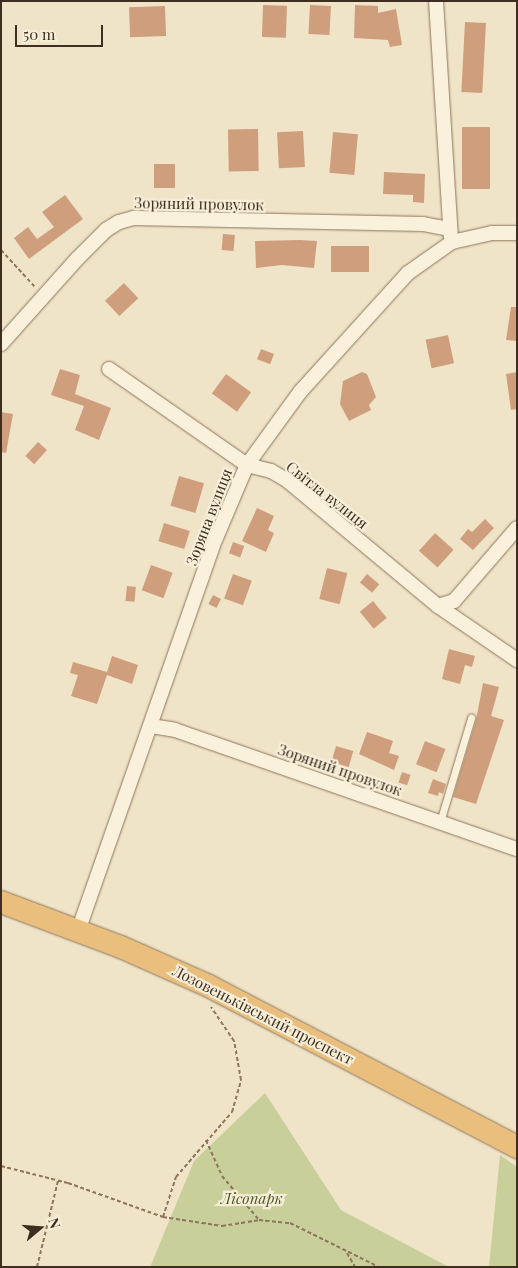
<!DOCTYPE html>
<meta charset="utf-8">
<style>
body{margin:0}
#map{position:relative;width:518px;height:1268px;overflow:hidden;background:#f0e4c8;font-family:"Playfair Display",serif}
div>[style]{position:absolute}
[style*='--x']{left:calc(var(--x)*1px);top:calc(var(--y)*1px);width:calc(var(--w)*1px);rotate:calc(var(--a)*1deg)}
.green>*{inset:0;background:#c9cf9b}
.building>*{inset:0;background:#cf9f7d;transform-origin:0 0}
.path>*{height:2px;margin-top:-1px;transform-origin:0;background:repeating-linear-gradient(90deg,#8d765c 0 4px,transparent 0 6.5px)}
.roads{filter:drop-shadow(0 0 1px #8d765c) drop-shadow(0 0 1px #8d765c)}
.service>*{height:7px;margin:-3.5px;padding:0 3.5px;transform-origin:3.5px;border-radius:3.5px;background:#faf1dc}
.minor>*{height:14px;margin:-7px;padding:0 7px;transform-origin:7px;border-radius:7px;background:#faf1dc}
.trunk>*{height:22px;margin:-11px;padding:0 11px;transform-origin:11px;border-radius:11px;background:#eabe7c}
span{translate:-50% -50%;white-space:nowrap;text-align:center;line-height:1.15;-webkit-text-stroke:4.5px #f7eed8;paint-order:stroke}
.street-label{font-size:15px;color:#3d2e20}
.park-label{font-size:15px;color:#4d5a26;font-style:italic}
.frame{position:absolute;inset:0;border:2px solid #3d2e20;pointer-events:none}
.north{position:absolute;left:15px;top:1203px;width:50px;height:50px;-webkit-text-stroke:4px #f7eed8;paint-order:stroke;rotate:72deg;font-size:14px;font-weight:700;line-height:20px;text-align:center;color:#3d2e20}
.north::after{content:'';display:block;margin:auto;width:18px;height:22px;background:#3d2e20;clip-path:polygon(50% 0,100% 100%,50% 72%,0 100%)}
.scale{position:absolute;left:15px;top:25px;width:88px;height:22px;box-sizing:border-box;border:2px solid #3d2e20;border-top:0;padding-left:6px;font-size:15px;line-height:18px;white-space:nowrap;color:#3d2e20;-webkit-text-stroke:4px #f7eed8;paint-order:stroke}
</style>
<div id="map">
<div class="green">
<div style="clip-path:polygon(265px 1093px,341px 1210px,449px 1267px,150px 1267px,194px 1161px)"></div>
<div style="clip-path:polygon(500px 1155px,517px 1167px,517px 1267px,489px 1267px)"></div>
</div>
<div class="building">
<div style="left:263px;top:5px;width:24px;height:32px;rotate:2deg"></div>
<div style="left:310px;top:5px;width:21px;height:29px;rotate:3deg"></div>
<div style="clip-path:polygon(355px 5px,378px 6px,378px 13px,396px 9px,402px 45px,390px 47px,388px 40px,354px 38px)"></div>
<div style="left:165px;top:6px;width:30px;height:36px;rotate:88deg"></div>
<div style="left:465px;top:22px;width:21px;height:70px;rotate:3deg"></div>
<div style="left:462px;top:127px;width:28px;height:62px"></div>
<div style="left:258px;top:129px;width:42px;height:30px;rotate:89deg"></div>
<div style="left:303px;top:131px;width:36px;height:26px;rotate:87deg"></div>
<div style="left:333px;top:132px;width:25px;height:41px;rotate:5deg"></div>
<div style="left:154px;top:164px;width:21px;height:24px"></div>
<div style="clip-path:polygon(384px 172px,425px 174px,424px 203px,413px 202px,413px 195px,383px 194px)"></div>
<div style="clip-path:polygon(65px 195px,83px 219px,29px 259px,14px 238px,28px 227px,37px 239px,54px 227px,42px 212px)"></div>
<div style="left:223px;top:234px;width:12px;height:16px;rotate:5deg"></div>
<div style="clip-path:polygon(300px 240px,317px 241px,314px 268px,282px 265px,256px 268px,255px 241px)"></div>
<div style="left:331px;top:246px;width:38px;height:26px"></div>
<div style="left:124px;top:283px;width:21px;height:26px;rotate:47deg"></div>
<div style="clip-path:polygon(511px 307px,517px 307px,517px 341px,506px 340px)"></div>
<div style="left:448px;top:335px;width:29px;height:23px;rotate:78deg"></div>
<div style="left:261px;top:349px;width:14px;height:11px;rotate:21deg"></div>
<div style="clip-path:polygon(60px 369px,80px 375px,75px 394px,111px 408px,99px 440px,75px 430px,84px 406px,51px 395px)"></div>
<div style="clip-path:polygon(362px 372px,367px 374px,376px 397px,369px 405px,371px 410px,349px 421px,340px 404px,343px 381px)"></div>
<div style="clip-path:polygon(517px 372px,517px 409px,511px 410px,506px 374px)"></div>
<div style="left:226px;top:374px;width:31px;height:24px;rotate:36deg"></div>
<div style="clip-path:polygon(1px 412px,13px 414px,6px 453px,1px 452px)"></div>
<div style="left:38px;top:442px;width:12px;height:19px;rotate:42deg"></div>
<div style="left:179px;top:476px;width:26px;height:31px;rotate:16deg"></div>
<div style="clip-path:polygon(257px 508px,274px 516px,268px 530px,274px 533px,266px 552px,242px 541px)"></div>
<div style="clip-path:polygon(485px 519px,494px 528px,473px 550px,460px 539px,468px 529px,472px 532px)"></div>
<div style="left:164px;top:523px;width:27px;height:19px;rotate:17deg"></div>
<div style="left:435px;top:533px;width:25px;height:24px;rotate:42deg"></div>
<div style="left:233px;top:542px;width:12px;height:12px;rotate:20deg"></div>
<div style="left:151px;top:565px;width:23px;height:27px;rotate:20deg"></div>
<div style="left:327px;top:568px;width:21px;height:32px;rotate:14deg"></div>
<div style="left:233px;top:574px;width:20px;height:26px;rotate:20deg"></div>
<div style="left:367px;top:574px;width:16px;height:11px;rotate:40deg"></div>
<div style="left:127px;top:586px;width:9px;height:15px;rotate:6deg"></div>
<div style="left:213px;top:595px;width:9px;height:10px;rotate:27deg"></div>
<div style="left:373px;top:601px;width:22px;height:17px;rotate:51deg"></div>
<div style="clip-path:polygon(449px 649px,475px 656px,472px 667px,465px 665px,460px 684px,442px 679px)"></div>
<div style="clip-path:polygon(112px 656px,138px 665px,132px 684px,107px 675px,97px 704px,71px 696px,78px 675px,70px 673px,73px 662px,107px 672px)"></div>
<div style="clip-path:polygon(483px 683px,499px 687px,491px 716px,504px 720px,476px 804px,453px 797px,476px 720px)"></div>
<div style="clip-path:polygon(367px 732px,393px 741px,389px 753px,399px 756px,394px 770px,359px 754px)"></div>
<div style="left:425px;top:741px;width:22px;height:25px;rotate:21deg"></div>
<div style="left:336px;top:746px;width:18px;height:17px;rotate:16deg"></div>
<div style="left:402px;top:772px;width:9px;height:11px;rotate:18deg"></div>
<div style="clip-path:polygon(433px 779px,446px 784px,443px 794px,439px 792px,438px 796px,428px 793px)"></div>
</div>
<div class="path">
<div style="--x:1;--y:250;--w:50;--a:47.4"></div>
<div style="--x:206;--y:1140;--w:39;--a:66"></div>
<div style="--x:222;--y:1176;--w:57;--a:49.9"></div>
<div style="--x:1;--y:1166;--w:69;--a:14.2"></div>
<div style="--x:68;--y:1183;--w:101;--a:19.7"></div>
<div style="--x:163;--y:1217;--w:60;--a:8.7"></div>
<div style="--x:222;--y:1226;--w:37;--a:-9"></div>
<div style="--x:259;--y:1220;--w:31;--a:6"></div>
<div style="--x:290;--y:1223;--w:99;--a:26.3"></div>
<div style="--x:163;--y:1217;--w:42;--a:-72"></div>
<div style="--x:176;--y:1177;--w:86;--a:-49.3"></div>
<div style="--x:232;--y:1112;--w:33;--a:-74"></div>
<div style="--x:241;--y:1080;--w:40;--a:-100"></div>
<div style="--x:234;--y:1041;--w:41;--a:-124.1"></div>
<div style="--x:347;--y:1253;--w:16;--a:60"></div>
<div style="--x:37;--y:1267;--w:89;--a:-76.3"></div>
</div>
<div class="roads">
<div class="service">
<div style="--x:440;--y:822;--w:109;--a:-73.4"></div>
</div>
<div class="minor">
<div style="--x:436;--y:1;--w:236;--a:86.4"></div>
<div style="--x:1;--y:344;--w:115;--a:-48.2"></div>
<div style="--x:78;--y:258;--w:40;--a:-45"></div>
<div style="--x:106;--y:230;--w:15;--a:-32"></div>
<div style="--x:119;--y:222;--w:16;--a:-15"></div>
<div style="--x:134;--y:218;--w:289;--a:1.2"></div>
<div style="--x:423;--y:224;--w:26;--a:11"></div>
<div style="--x:109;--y:369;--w:168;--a:34.8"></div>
<div style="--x:247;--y:465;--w:25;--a:14"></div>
<div style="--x:271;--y:471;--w:20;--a:30"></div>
<div style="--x:288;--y:481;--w:195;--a:39.8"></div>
<div style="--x:438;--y:606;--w:96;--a:34.4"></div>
<div style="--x:438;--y:606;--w:17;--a:-17"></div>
<div style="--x:454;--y:601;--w:96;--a:-49.2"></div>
<div style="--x:151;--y:726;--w:24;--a:9"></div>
<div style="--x:175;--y:730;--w:362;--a:19.2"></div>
<div style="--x:78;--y:931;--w:417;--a:-70.7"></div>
<div style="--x:216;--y:538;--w:79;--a:-67"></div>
<div style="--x:247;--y:465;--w:90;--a:-54"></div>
<div style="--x:300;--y:392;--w:161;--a:-47.8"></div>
<div style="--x:408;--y:273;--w:54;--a:-35.2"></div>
<div style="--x:452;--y:242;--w:41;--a:-12.7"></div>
<div style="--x:492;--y:233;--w:25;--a:0"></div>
</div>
<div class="trunk">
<div style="--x:1;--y:902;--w:128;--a:20.6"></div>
<div style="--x:121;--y:947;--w:96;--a:23.9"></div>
<div style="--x:209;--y:986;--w:348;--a:27.6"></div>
</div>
</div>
<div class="street-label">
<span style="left:199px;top:204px;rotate:1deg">Зоряний провулок</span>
<span style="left:327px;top:495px;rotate:38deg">Світла вулиця</span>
<span style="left:209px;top:517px;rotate:-69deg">Зоряна вулиця</span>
<span style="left:340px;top:770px;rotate:19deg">Зоряний провулок</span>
<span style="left:263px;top:1015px;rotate:27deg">Лозовеньківський проспект</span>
</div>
<div class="park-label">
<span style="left:252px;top:1199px">Лісопарк</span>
</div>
<div class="frame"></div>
<div class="north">N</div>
<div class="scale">50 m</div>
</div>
